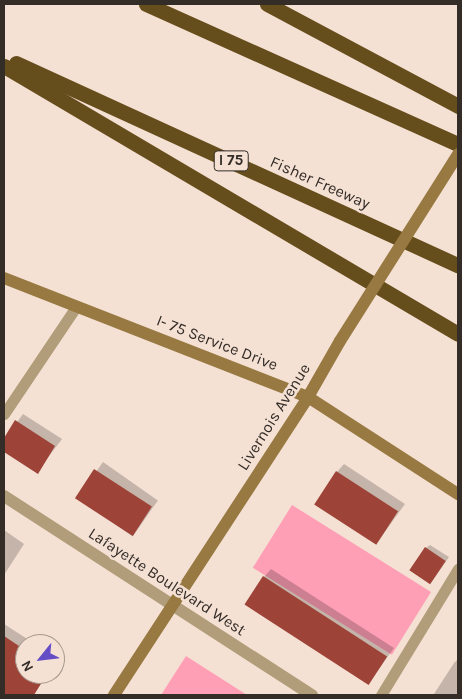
<!DOCTYPE html>
<style>
body{margin:0}
#map{position:relative;width:462px;height:699px;overflow:hidden;background:#f5e1d4;font-family:Karla,sans-serif}
div>[style]{position:absolute}
[style*='--x']{left:calc(var(--x)*1px);top:calc(var(--y)*1px);width:calc(var(--w)*1px);rotate:calc(var(--a)*1deg)}
.green>*{inset:0;background:#ff9fb6;transform-origin:0 0}
.shadow>*{inset:0;background:#0003;transform-origin:0 0}
.building>*{inset:0;background:#9d4337;transform-origin:0 0}
.service>*{height:11px;margin:-5.5px;padding:0 5.5px;transform-origin:5.5px;border-radius:5.5px;background:#b19d79}
.minor>*{height:12px;margin:-6px;padding:0 6px;transform-origin:6px;border-radius:6px;background:#b19d79}
.secondary>*{height:12px;margin:-6px;padding:0 6px;transform-origin:6px;border-radius:6px;background:#977941}
.motorway>*{height:15px;margin:-7.5px;padding:0 7.5px;transform-origin:7.5px;border-radius:7.5px;background:#664d1c}
.secondary-bridge>*{height:12px;margin:-6px;padding:0 6px;transform-origin:6px;border-radius:6px;background:#977941}
span{translate:-50% -50%;white-space:nowrap;text-align:center;line-height:1.15;-webkit-text-stroke:5px #f5e1d4;paint-order:stroke}
.shield-label span{padding:1px 4px;background:#f5e1d4;border:1px solid;border-radius:4px;-webkit-text-stroke-width:0}
.shield-label{font-size:15px;color:#332c27;font-weight:700}
.street-label{font-size:16px;color:#332c27}
.frame{position:absolute;inset:0;border:5px solid #332c27;pointer-events:none}
.north{position:absolute;left:15px;top:634px;width:50px;height:50px;box-sizing:border-box;background:#f5e1d4;border:1px solid #a7998f;border-radius:50%;rotate:241deg;font-size:14px;font-weight:700;line-height:20px;text-align:center;color:#332c27}
.north::after{content:'';display:block;margin:auto;width:18px;height:22px;background:#654dc6;clip-path:polygon(50% 0,100% 100%,50% 72%,0 100%)}
</style>
<div id="map">
<div class="green">
<div style="left:292px;top:505px;width:164px;height:74px;rotate:32deg"></div>
<div style="clip-path:polygon(186px 656px,247px 695px,161px 695px)"></div>
</div>
<div class="shadow">
<div style="clip-path:polygon(23px 414px,62px 439px,37px 472px,4px 450px,4px 440px)"></div>
<div style="left:103px;top:462px;width:67px;height:44px;rotate:35deg"></div>
<div style="clip-path:polygon(344px 464px,405px 504px,376px 544px,337px 472px)"></div>
<div style="clip-path:polygon(4px 530px,24px 544px,4px 575px)"></div>
<div style="clip-path:polygon(430px 545px,449px 557px,431px 583px,426px 548px)"></div>
<div style="clip-path:polygon(271px 569px,394px 648px,369px 683px,264px 577px)"></div>
<div style="clip-path:polygon(4px 624px,35px 644px,25px 644px,25px 674px,49px 674px,32px 695px,4px 695px)"></div>
<div style="clip-path:polygon(55px 656px,59px 659px,55px 664px)"></div>
<div style="clip-path:polygon(458px 659px,458px 695px,434px 694px,454px 663px)"></div>
</div>
<div class="building">
<div style="clip-path:polygon(15px 420px,55px 446px,38px 474px,4px 452px,4px 438px)"></div>
<div style="left:94px;top:469px;width:69px;height:35px;rotate:33deg"></div>
<div style="left:336px;top:471px;width:74px;height:40px;rotate:33deg"></div>
<div style="left:425px;top:547px;width:25px;height:28px;rotate:34deg"></div>
<div style="left:263px;top:576px;width:148px;height:34px;rotate:33deg"></div>
<div style="clip-path:polygon(4px 636px,25px 650px,25px 674px,47px 674px,34px 695px,4px 695px)"></div>
</div>
<div class="service">
<div style="--x:4;--y:414;--w:129;--a:-56.1"></div>
<div style="--x:381;--y:695;--w:148;--a:-58.6"></div>
</div>
<div class="minor">
<div style="--x:4;--y:496;--w:367;--a:32.9"></div>
</div>
<div class="secondary">
<div style="--x:4;--y:278;--w:326;--a:21.4"></div>
<div style="--x:308;--y:397;--w:179;--a:32.9"></div>
<div style="--x:114;--y:695;--w:356;--a:-56.9"></div>
<div style="--x:308;--y:397;--w:64;--a:-60.3"></div>
</div>
<div class="motorway">
<div style="--x:146;--y:4;--w:342;--a:24.2"></div>
<div style="--x:267;--y:4;--w:217;--a:28.1"></div>
<div style="--x:16;--y:63;--w:486;--a:24.6"></div>
<div style="--x:4;--y:66;--w:527;--a:30.55"></div>
</div>
<div class="secondary-bridge">
<div style="--x:340;--y:341;--w:221;--a:-57.7"></div>
</div>
<div class="shield-label">
<span style="left:231px;top:161px">I 75</span>
</div>
<div class="street-label">
<span style="left:320px;top:183px;rotate:24deg">Fisher Freeway</span>
<span style="left:217px;top:343px;rotate:21deg">I- 75 Service Drive</span>
<span style="left:274px;top:417px;rotate:-58deg">Livernois Avenue</span>
<span style="left:167px;top:582px;rotate:33deg">Lafayette Boulevard West</span>
</div>
<div class="frame"></div>
<div class="north">N</div>
</div>
